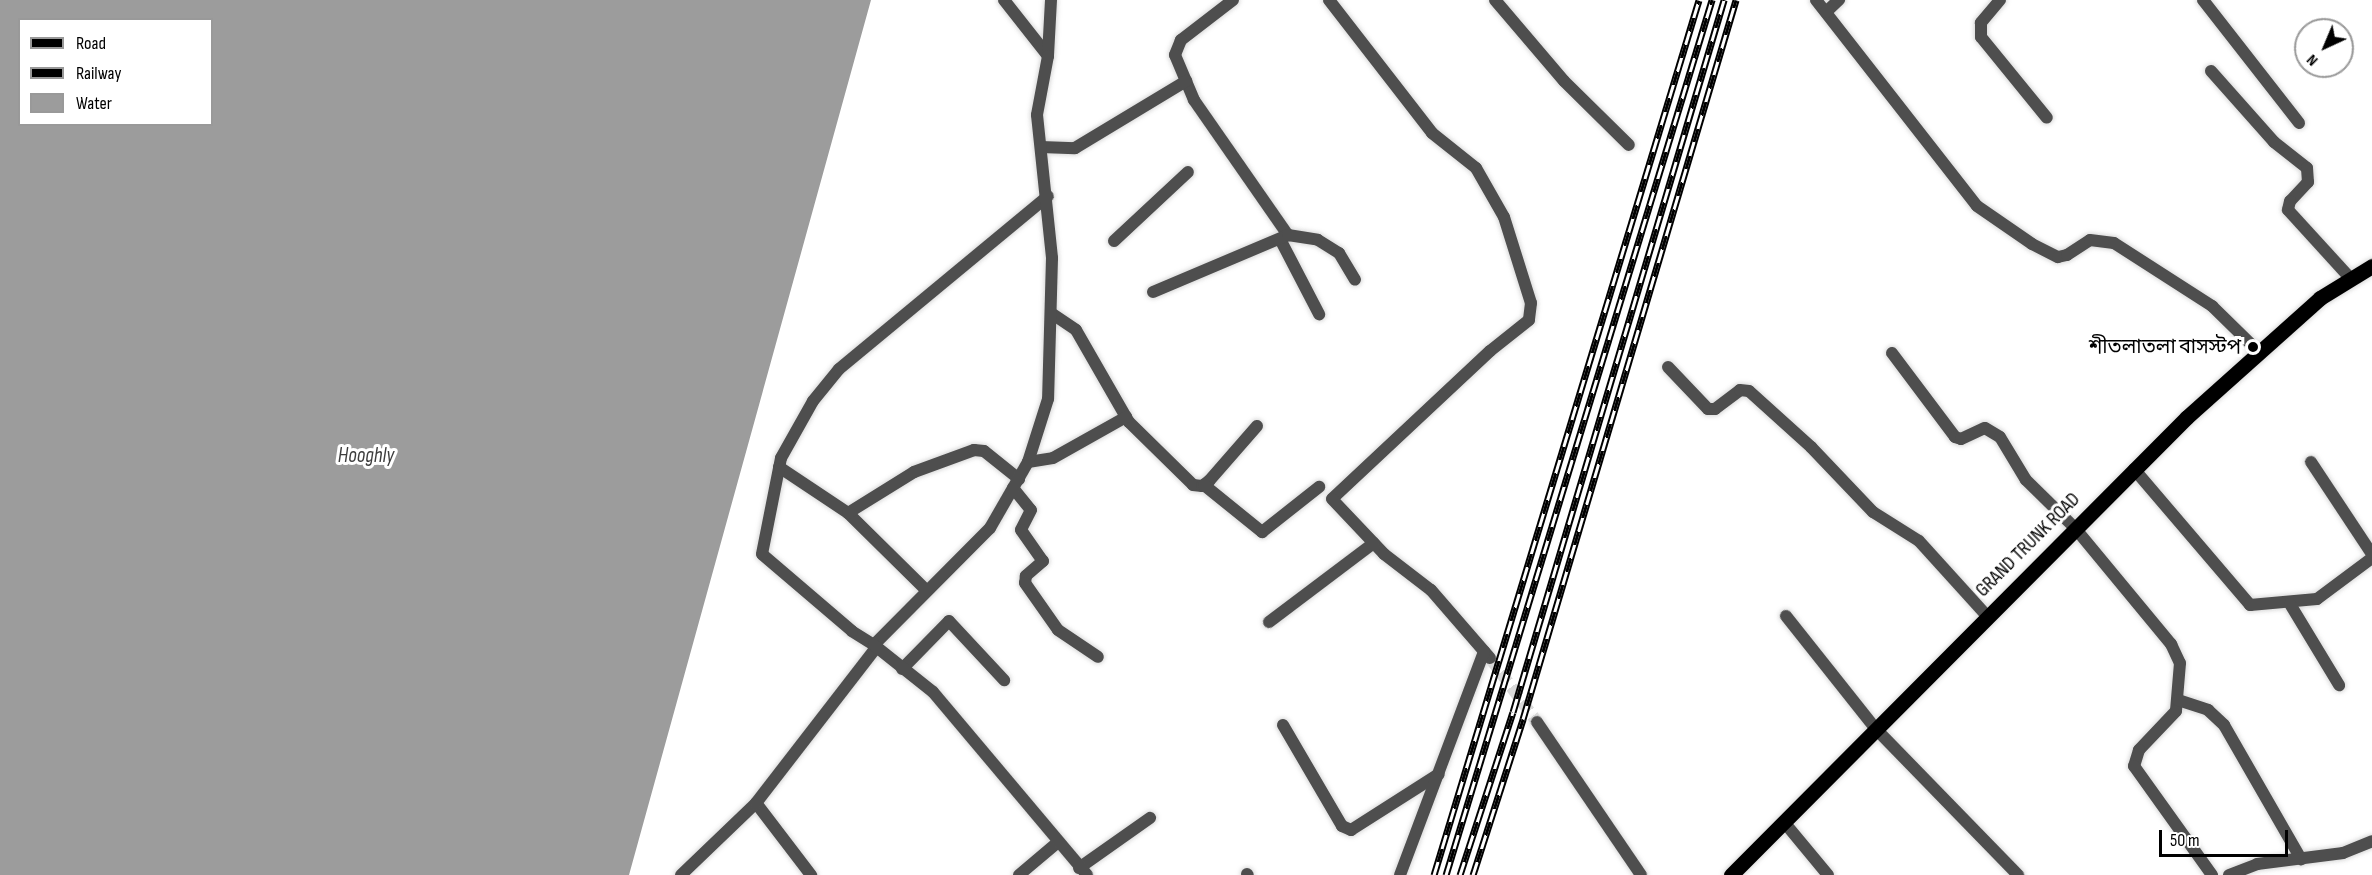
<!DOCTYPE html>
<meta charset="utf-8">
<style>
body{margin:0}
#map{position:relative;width:2372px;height:875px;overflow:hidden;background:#fff;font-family:"Sofia Sans Condensed","Noto Sans Bengali",sans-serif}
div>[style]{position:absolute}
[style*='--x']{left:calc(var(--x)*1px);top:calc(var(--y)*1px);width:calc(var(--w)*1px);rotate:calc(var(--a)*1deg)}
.water>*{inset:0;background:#9c9c9c}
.minor-tunnel>*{height:12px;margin-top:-6px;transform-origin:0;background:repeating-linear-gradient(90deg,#d9d9d9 0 12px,transparent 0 18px)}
.roads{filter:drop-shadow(0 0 2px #dbdbdb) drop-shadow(0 0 2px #dbdbdb)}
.minor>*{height:12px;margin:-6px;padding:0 6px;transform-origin:6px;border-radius:6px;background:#4e4e4e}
.tertiary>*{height:12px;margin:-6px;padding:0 6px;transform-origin:6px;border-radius:6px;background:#4e4e4e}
.primary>*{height:15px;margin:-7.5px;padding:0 7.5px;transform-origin:7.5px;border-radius:7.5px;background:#000}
.rail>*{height:7px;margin-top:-3.5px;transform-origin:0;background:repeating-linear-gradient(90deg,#fff 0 14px,#000 0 28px);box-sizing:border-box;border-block:2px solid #000}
.dots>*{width:16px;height:16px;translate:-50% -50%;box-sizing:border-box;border:3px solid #fff;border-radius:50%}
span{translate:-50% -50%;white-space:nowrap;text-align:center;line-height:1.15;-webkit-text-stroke:6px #fff;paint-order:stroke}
.poi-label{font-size:20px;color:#000}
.right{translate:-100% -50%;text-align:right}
.street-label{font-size:20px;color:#000}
.water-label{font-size:21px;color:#3d3d3d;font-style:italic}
.legend{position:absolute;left:18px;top:18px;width:195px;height:108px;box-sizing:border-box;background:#fff;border:2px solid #999;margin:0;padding:8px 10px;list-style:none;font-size:18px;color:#000}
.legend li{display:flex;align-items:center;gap:12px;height:30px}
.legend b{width:30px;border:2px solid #999}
.north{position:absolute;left:2294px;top:18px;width:60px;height:60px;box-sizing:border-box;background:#fff;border:2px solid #999;border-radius:50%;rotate:224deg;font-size:16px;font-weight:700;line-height:24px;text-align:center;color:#000}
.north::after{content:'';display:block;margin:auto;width:21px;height:27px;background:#000;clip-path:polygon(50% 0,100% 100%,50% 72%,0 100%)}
.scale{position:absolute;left:2159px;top:830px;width:129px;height:27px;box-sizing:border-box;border:3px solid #000;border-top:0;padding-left:8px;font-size:18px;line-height:21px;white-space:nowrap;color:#000;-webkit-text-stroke:4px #fff;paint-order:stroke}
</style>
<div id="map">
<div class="water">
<div style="clip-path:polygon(evenodd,0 0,871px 0,629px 875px,0 875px,0 0,20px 20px,212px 20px,212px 124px,20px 124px,20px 20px)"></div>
</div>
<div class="minor-tunnel">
<div style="--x:1490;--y:658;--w:79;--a:53.7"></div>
</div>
<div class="roads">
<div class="minor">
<div style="--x:1004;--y:0;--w:71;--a:51.8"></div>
<div style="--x:1233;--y:0;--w:66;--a:142.4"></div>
<div style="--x:1181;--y:40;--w:16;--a:112"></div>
<div style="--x:1175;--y:55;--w:49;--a:67.1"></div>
<div style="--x:1194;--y:100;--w:165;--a:55.2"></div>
<div style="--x:1329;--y:0;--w:168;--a:52.2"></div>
<div style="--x:1432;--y:133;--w:56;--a:38.5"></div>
<div style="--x:1476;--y:168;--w:56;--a:60.3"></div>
<div style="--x:1504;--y:217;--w:90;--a:72.6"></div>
<div style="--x:1531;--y:303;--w:17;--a:97"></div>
<div style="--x:1529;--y:320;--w:50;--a:141.5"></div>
<div style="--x:1490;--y:351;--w:216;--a:136.9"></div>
<div style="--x:1332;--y:499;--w:76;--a:46.6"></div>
<div style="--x:1384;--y:554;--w:59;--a:37.5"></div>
<div style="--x:1431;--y:590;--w:90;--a:49.1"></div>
<div style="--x:1495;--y:0;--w:106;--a:49.6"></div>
<div style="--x:1564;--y:81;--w:91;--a:44.6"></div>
<div style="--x:1816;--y:0;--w:261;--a:52"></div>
<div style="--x:1977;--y:206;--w:67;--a:34.6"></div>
<div style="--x:2032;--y:244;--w:29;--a:27"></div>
<div style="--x:2058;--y:257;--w:9;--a:-13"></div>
<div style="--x:2067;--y:255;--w:27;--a:-33"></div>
<div style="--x:2090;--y:240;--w:24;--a:7"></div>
<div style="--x:2114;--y:243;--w:117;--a:32.7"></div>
<div style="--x:2212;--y:306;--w:64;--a:44.4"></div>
<div style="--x:2000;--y:0;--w:30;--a:130"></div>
<div style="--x:1981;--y:23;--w:14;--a:90"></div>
<div style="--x:1981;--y:37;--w:104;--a:50.8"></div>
<div style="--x:2203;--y:0;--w:156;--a:52"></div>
<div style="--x:1826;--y:12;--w:18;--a:-43"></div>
<div style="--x:2211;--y:71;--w:95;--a:48.4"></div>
<div style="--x:2274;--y:142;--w:42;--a:38.2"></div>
<div style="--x:2307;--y:168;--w:14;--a:86"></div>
<div style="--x:2308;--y:182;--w:26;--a:133"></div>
<div style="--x:2290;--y:201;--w:9;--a:103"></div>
<div style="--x:2288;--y:210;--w:92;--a:47.6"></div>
<div style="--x:1041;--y:147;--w:34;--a:2"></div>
<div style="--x:1075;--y:148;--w:130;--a:-31.1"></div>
<div style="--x:1280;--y:239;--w:85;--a:62.5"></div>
<div style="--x:1114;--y:241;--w:101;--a:-43"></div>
<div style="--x:1153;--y:292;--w:147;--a:-22.9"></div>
<div style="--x:1288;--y:235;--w:30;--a:9"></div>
<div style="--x:1318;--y:240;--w:25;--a:32"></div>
<div style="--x:1339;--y:253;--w:31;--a:59"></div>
<div style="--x:1051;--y:313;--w:30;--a:34"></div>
<div style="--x:1076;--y:330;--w:106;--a:60.1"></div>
<div style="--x:1129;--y:422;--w:90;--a:44.5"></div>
<div style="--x:1193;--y:485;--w:9;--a:6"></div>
<div style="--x:1202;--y:486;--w:9;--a:-36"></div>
<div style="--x:1209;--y:481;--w:73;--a:-48.9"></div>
<div style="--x:1892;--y:353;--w:105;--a:53.1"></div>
<div style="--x:1955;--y:437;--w:6;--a:18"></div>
<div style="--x:1961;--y:439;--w:26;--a:-25"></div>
<div style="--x:1985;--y:428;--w:17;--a:31"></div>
<div style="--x:2000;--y:437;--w:50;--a:58.8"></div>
<div style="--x:2026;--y:480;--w:69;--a:44.4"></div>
<div style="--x:2075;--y:528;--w:151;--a:50.4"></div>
<div style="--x:2171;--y:644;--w:21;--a:65"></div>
<div style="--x:2180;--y:663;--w:48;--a:94.8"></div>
<div style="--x:2176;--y:711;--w:54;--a:133.5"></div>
<div style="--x:2139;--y:750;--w:17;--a:107"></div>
<div style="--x:2134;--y:766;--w:134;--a:54.4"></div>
<div style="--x:1668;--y:367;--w:58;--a:46.4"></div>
<div style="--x:1708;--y:409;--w:7;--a:0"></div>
<div style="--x:1715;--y:409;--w:31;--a:-37"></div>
<div style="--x:1740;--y:390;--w:9;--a:6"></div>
<div style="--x:1749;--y:391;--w:84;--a:42.1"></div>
<div style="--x:1811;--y:447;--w:90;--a:46.4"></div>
<div style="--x:1873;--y:512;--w:54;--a:32.2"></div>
<div style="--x:1919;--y:541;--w:101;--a:47.8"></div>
<div style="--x:1028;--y:462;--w:25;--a:-9"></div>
<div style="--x:1053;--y:458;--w:84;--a:-29.3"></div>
<div style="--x:2311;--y:462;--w:110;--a:56.5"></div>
<div style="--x:779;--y:467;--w:83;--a:33.7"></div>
<div style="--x:848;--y:513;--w:110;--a:44.6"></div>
<div style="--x:2134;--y:469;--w:179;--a:49.5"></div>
<div style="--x:2250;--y:605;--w:67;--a:-5.1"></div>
<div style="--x:2317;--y:599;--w:69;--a:-36.7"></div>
<div style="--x:1204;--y:485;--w:75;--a:39"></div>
<div style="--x:1262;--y:532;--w:73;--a:-38.3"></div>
<div style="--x:1013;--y:488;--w:28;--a:51"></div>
<div style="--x:1031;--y:510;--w:22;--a:117"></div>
<div style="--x:1021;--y:530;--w:38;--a:55"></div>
<div style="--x:1043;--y:561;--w:23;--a:139"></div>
<div style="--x:1026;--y:576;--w:7;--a:98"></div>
<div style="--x:1025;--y:583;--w:57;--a:54.9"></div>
<div style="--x:1058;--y:630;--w:48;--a:34"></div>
<div style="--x:848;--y:513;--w:78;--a:-31.8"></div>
<div style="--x:914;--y:472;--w:64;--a:-20.1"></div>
<div style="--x:974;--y:450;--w:10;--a:6"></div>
<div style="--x:984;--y:451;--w:45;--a:38.7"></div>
<div style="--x:2290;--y:604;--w:95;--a:58.8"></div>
<div style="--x:1786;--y:616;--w:144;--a:51.5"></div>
<div style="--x:1876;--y:729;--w:204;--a:45.8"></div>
<div style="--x:1269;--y:622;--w:131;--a:-37"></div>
<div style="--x:874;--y:645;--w:26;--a:-148"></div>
<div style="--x:852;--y:631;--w:118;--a:-139.5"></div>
<div style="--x:762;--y:554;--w:98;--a:-78.8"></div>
<div style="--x:781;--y:458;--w:65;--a:-60.7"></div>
<div style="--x:813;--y:401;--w:41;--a:-50.9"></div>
<div style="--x:839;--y:369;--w:271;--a:-39.6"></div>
<div style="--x:902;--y:669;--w:67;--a:-45.6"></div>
<div style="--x:949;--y:621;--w:81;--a:47"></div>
<div style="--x:2178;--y:700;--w:32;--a:18"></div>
<div style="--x:2208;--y:710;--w:22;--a:43"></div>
<div style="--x:2224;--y:725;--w:155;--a:60.1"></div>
<div style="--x:1537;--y:722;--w:185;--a:55.8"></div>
<div style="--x:1283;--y:725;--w:117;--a:59.7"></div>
<div style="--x:1342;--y:826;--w:10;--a:24"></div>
<div style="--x:1351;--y:830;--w:104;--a:-32.5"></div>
<div style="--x:756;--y:803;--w:91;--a:52.6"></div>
<div style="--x:1784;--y:822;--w:69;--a:50.3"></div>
<div style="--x:1079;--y:868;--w:87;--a:-35.2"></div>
<div style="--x:1247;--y:874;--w:1;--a:45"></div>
<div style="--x:681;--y:875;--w:104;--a:-43.8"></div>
<div style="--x:756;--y:803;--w:195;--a:-52.3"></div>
<div style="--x:1019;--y:875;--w:51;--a:-40.2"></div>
<div style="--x:1400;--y:875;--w:239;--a:-69.4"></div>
<div style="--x:2229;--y:875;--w:30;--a:-21"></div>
<div style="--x:2257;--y:864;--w:87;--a:-7.3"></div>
<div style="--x:2343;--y:853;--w:31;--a:-22"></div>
</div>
<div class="tertiary">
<div style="--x:1051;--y:0;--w:56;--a:93.1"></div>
<div style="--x:1048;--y:56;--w:60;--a:100.6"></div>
<div style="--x:1037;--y:115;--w:144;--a:84"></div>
<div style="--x:1052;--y:258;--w:141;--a:91.6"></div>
<div style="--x:1048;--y:399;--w:66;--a:107.6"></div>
<div style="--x:1028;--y:462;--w:76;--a:119.9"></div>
<div style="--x:990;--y:528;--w:165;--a:134.8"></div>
<div style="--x:874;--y:645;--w:75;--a:38.5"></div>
<div style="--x:933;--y:692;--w:239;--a:49.9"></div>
</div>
<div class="primary">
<div style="--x:1731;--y:875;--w:646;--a:-45.13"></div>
<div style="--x:2187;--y:417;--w:178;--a:-41.8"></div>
<div style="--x:2320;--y:298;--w:61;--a:-31.6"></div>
</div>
</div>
<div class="rail">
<div style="--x:1434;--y:875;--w:914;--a:-73.15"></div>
<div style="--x:1446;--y:875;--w:915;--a:-73.09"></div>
<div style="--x:1460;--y:875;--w:171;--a:-72"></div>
<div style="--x:1513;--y:712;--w:743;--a:-73.49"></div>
<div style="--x:1473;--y:875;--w:164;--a:-72.2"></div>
<div style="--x:1523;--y:719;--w:750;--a:-73.5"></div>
</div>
<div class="dots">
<div style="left:2253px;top:347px;background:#000"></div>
</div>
<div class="poi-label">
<span class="right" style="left:2241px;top:347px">শীতলাতলা বাসস্টপ</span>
</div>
<div class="street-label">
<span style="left:2028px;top:545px;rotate:-45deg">GRAND TRUNK ROAD</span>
</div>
<div class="water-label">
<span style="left:366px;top:456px">Hooghly</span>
</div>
<ul class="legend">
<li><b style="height:8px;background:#000"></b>Road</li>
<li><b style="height:8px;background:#000"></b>Railway</li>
<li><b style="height:16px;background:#9c9c9c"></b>Water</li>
</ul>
<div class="north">N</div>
<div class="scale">50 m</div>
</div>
